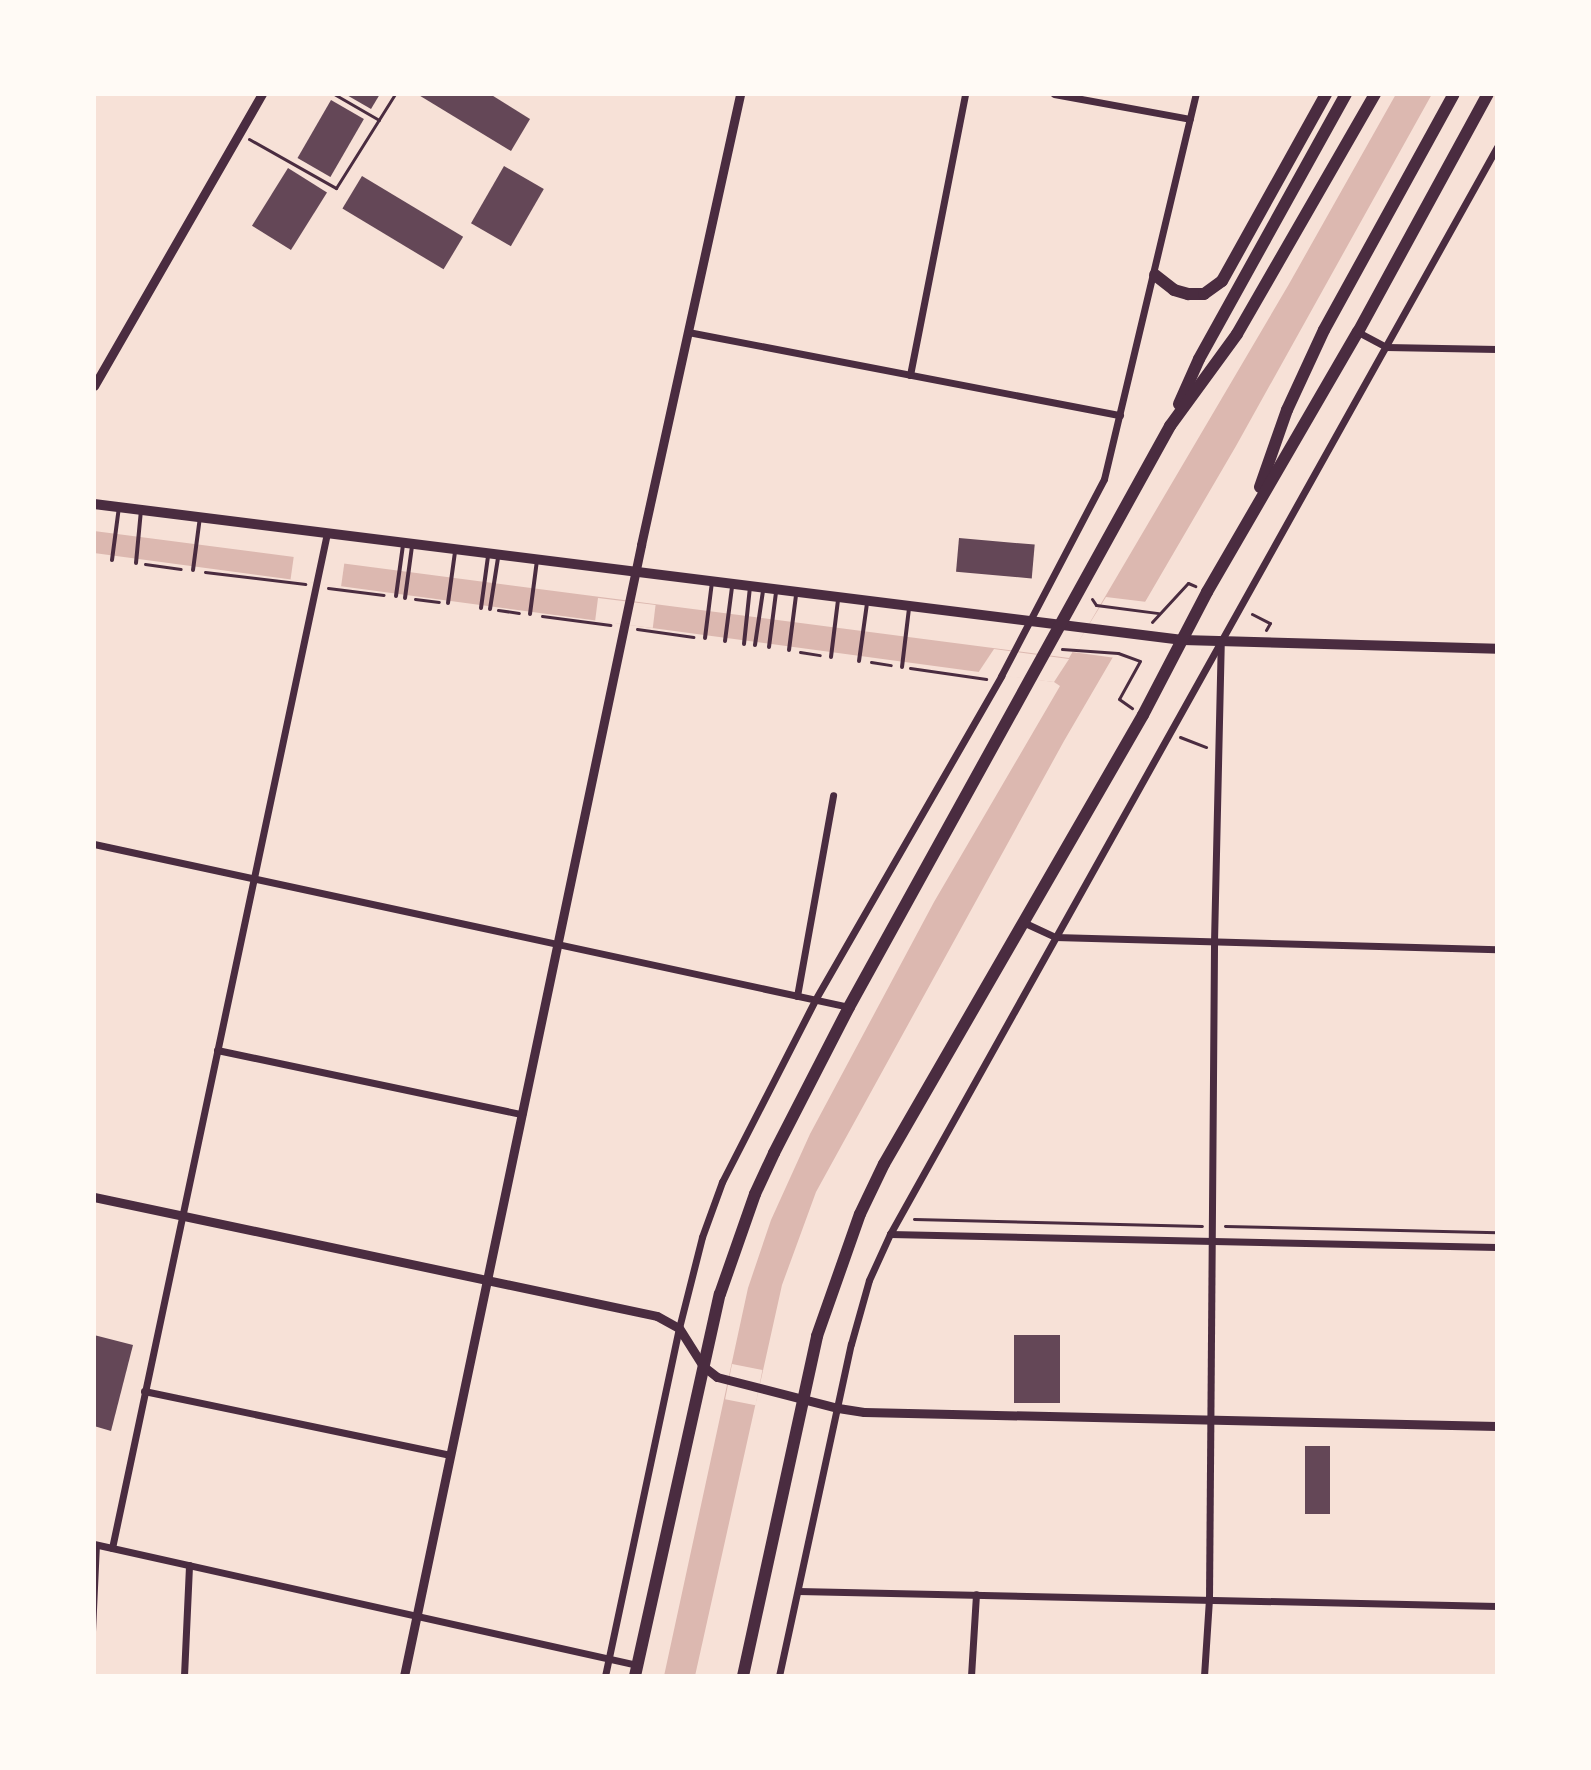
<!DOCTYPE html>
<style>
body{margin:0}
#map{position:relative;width:1591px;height:1770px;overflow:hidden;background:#f7e1d7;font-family:"Golos Text",sans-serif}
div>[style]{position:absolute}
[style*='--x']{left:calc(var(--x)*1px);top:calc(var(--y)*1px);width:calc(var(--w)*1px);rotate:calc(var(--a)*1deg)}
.water>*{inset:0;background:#dcb8b0}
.pier>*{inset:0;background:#f7e1d7;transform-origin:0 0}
.building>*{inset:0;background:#644757;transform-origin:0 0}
.path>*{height:3px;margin:-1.5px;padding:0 1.5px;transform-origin:1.5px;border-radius:1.5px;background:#4a2c40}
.service>*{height:4px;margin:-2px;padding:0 2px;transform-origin:2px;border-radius:2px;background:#4a2c40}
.minor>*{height:7px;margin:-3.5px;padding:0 3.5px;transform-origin:3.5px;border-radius:3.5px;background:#4a2c40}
.tertiary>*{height:9px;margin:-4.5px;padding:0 4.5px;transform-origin:4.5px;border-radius:4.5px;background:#4a2c40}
.secondary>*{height:10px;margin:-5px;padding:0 5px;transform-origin:5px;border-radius:5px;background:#4a2c40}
.trunk>*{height:12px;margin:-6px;padding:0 6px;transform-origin:6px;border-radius:6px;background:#4a2c40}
span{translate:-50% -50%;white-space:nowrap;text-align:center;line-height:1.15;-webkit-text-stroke:6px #fffaf5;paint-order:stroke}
.frame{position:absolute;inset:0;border:96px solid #fffaf5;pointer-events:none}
</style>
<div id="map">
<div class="water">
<div style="clip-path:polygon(1396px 94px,1432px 94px,1236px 446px,1064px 741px,816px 1192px,782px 1285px,695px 1676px,664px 1676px,748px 1288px,771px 1220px,810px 1134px,934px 902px,1060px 686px,1054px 682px,94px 553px,94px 531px,1069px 658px,1289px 284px)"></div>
</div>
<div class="pier">
<div style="left:294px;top:555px;width:51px;height:25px;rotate:8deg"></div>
<div style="clip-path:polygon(1106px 597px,1147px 602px,1116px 658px,1072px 652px)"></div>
<div style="left:598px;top:598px;width:58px;height:23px;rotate:7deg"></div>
<div style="clip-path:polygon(994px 649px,1069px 659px,1054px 682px,978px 673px)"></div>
<div style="left:732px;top:1364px;width:31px;height:36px;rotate:11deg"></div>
</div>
<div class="building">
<div style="clip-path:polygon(345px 94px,380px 94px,371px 109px)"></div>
<div style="clip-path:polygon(417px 94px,490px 94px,530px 119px,511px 151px)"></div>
<div style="left:331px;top:100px;width:38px;height:67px;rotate:30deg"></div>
<div style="left:504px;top:166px;width:46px;height:66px;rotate:30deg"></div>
<div style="left:288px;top:168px;width:46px;height:68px;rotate:32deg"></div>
<div style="left:362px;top:176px;width:118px;height:38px;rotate:31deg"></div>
<div style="left:959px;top:538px;width:76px;height:34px;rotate:5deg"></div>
<div style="clip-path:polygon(94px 1335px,133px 1345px,111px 1431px,94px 1426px)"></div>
<div style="left:1014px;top:1335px;width:46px;height:68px"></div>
<div style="left:1305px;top:1446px;width:25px;height:68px"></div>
</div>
<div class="path">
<div style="--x:334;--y:94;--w:52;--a:30"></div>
<div style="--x:249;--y:139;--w:100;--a:29.4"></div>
<div style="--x:336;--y:188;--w:111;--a:-57.9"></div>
<div style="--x:145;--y:564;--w:36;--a:8"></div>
<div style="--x:205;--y:572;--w:101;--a:6.8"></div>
<div style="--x:328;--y:588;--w:56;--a:7.1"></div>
<div style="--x:415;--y:599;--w:24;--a:7"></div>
<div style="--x:1092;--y:599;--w:7;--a:56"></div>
<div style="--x:1096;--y:605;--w:63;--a:7.4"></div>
<div style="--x:498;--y:610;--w:21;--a:8"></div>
<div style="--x:1252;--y:614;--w:20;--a:27"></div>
<div style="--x:1270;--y:623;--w:8;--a:120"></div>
<div style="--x:542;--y:616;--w:69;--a:7.5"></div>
<div style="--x:1152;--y:622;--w:53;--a:-47.3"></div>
<div style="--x:1188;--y:583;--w:8;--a:23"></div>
<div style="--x:637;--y:629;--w:57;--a:8.1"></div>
<div style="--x:1062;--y:649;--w:56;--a:4.1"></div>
<div style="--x:1118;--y:653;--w:23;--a:20"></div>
<div style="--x:1140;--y:661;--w:43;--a:118.9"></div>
<div style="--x:1119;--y:699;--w:16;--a:35"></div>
<div style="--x:800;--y:652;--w:20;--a:9"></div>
<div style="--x:871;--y:662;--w:20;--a:9"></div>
<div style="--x:910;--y:668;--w:77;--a:8.2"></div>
<div style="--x:1180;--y:737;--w:28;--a:21"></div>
<div style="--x:914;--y:1219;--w:288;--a:1.4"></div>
<div style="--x:1225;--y:1226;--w:272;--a:1.3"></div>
</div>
<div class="service">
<div style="--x:112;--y:560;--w:53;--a:-82.5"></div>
<div style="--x:136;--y:563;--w:53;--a:-84.6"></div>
<div style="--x:193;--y:570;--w:53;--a:-82.5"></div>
<div style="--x:396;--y:596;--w:51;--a:-82.2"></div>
<div style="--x:405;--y:598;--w:52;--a:-82.3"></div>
<div style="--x:448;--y:603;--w:51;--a:-82.2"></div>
<div style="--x:481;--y:608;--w:52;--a:-82.3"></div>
<div style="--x:490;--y:609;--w:52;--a:-81.1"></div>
<div style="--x:530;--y:614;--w:54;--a:-82.6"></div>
<div style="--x:705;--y:638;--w:56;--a:-82.9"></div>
<div style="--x:725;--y:641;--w:54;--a:-82.6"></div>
<div style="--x:744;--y:644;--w:57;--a:-84"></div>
<div style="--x:755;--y:645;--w:55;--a:-81.6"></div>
<div style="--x:769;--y:647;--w:55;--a:-82.7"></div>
<div style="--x:789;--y:650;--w:55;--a:-82.7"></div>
<div style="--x:831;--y:657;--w:57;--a:-83"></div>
<div style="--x:859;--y:661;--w:59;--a:-82.1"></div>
<div style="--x:902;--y:667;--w:59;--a:-83.2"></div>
<div style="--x:94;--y:1632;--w:87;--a:-87.4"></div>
</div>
<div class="minor">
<div style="--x:1054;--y:94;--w:138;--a:10.4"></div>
<div style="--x:688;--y:332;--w:440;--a:10.9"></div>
<div style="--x:1358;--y:332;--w:32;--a:28"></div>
<div style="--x:1386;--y:347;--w:111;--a:1"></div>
<div style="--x:910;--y:375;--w:286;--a:-78.9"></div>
<div style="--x:94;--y:844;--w:772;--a:12.18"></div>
<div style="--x:1025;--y:923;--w:33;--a:25"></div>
<div style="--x:1055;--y:937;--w:442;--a:1.6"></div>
<div style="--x:797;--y:996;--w:204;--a:-79.8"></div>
<div style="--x:217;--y:1050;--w:312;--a:11.9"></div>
<div style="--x:890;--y:1234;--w:607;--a:1.23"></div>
<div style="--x:144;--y:1391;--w:313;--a:11.8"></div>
<div style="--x:94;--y:1544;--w:556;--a:12.56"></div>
<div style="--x:112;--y:1548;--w:1038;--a:-78.04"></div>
<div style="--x:798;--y:1591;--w:699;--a:1.23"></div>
<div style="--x:184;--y:1676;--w:111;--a:-87.4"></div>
<div style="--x:605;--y:1676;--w:356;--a:-78"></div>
<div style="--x:679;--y:1328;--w:94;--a:-75.8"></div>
<div style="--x:702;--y:1237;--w:59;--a:-70"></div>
<div style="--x:722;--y:1182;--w:204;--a:-62.9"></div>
<div style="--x:815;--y:1000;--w:374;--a:-60.1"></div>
<div style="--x:1001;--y:676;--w:222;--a:-62.4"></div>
<div style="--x:1104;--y:479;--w:396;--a:-76.6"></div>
<div style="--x:779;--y:1676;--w:340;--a:-77.8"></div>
<div style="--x:851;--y:1344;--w:66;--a:-74.3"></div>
<div style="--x:869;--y:1280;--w:51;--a:-65.5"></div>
<div style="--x:890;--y:1234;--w:1245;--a:-60.82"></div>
<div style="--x:971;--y:1676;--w:82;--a:-86.5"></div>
<div style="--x:1204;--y:1676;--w:77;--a:-86.3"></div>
<div style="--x:1209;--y:1599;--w:657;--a:-89.56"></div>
<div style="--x:1214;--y:942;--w:298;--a:-88.7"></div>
</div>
<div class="tertiary">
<div style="--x:94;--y:386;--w:337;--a:-60.1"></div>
<div style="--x:94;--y:1197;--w:575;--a:11.93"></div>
<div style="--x:657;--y:1316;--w:25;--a:29"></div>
<div style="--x:679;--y:1328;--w:45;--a:57.7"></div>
<div style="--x:703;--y:1366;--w:18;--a:38"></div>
<div style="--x:717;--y:1377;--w:125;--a:14.4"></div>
<div style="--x:838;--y:1408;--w:26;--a:9"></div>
<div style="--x:864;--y:1412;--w:633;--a:1.27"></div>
<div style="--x:404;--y:1676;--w:1156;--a:-78.16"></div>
<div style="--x:641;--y:545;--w:462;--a:-77.6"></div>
</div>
<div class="secondary">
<div style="--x:94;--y:504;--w:1097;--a:7.12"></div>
<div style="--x:1183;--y:640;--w:314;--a:1.6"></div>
</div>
<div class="trunk">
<div style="--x:1155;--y:275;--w:24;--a:38"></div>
<div style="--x:1174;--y:290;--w:15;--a:16"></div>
<div style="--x:1188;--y:294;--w:16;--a:0"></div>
<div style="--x:1204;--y:294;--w:22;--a:-36"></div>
<div style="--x:1222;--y:281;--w:214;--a:-60.9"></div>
<div style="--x:1179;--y:404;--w:49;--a:-66"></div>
<div style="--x:1199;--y:359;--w:303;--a:-61"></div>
<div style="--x:1260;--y:487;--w:82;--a:-70.7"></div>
<div style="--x:1287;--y:410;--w:88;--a:-65.2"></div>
<div style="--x:1324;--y:330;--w:269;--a:-61.2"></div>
<div style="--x:635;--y:1676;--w:391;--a:-77.5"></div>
<div style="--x:720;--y:1294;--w:106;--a:-70.7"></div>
<div style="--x:755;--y:1194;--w:45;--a:-65.1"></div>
<div style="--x:774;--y:1153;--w:164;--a:-62.8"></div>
<div style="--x:849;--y:1007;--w:664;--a:-61.08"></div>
<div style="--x:1170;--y:426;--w:114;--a:-53.9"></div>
<div style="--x:1237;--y:334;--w:277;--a:-60.1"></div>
<div style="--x:743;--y:1676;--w:348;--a:-77.7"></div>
<div style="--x:817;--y:1336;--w:129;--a:-70.6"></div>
<div style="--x:860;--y:1214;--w:55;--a:-64.4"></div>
<div style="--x:884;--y:1164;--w:518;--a:-60.02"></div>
<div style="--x:1143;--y:715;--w:139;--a:-62.5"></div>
<div style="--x:1207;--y:592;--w:301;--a:-59.9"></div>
<div style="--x:1358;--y:332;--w:271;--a:-61.4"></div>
</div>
<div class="frame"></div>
</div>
